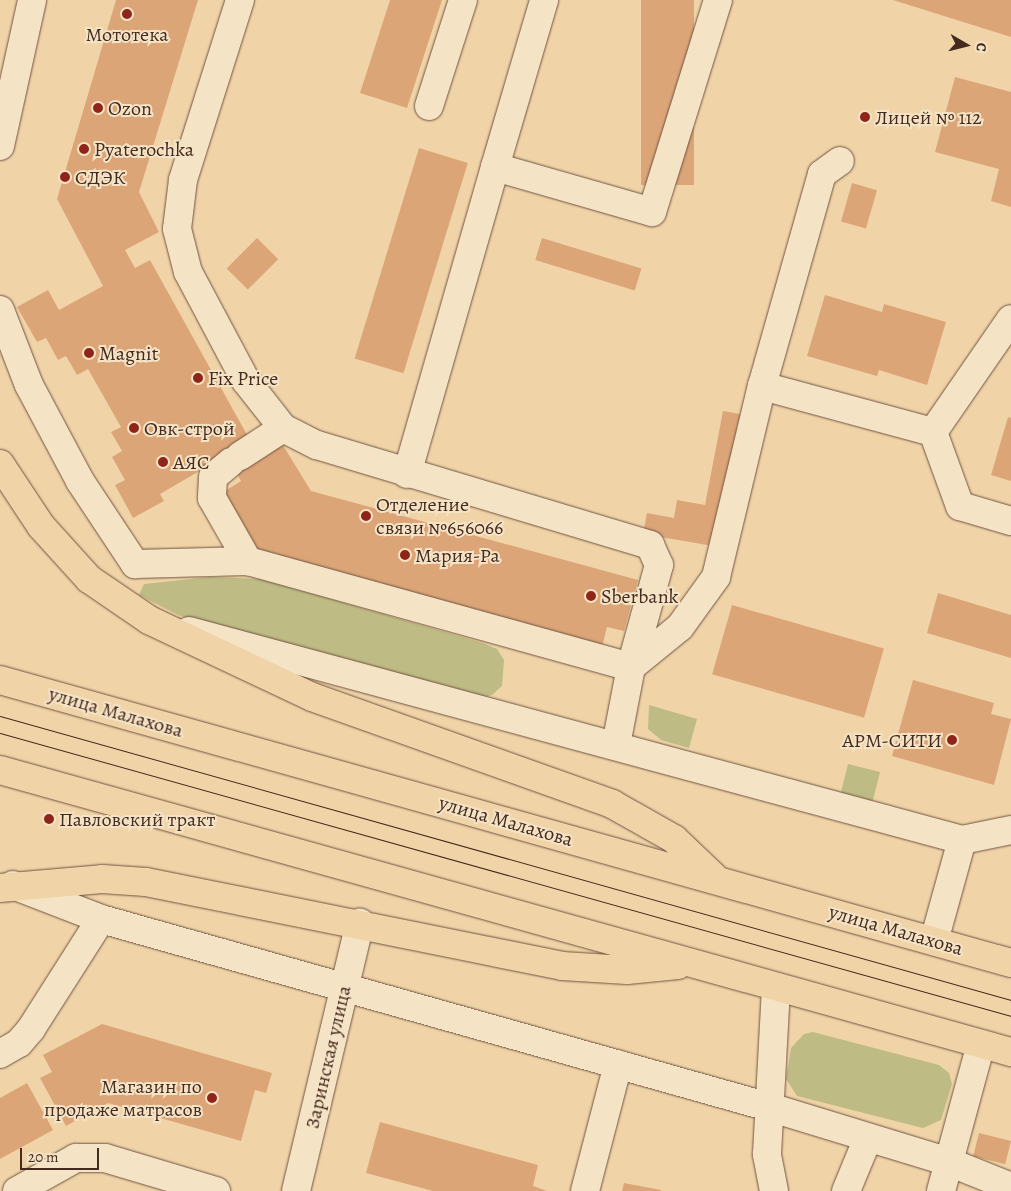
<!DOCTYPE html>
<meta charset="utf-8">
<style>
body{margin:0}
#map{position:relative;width:1011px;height:1191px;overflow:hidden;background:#f0d4a8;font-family:Alegreya,serif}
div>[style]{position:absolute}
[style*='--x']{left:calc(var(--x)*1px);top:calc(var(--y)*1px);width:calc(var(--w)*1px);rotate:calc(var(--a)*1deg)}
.green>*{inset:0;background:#bebb84;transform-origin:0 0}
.building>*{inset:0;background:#dca578;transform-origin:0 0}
.roads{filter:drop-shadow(0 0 1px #705441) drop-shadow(0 0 1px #705441)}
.minor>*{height:28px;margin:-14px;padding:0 14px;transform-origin:14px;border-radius:14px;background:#f5e3c6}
.major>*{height:28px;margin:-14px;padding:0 14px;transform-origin:14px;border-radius:14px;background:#f0d4a8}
.tram>*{height:1px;margin:-0.5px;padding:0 0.5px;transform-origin:0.5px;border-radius:0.5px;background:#452a1f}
.dots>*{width:14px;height:14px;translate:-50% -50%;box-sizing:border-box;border:2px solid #f5e3c6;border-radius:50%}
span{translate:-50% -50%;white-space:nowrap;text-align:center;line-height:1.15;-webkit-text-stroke:4px #f5e3c6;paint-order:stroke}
.poi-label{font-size:20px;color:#452a1f}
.left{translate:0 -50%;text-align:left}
.right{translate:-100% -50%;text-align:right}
.street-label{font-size:20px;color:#452a1f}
.north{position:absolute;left:941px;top:20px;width:50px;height:50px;-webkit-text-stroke:4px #f5e3c6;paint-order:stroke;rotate:98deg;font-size:14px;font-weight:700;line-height:20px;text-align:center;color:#452a1f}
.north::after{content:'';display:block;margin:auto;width:18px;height:22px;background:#452a1f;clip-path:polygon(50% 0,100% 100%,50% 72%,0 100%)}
.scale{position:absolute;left:20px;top:1148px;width:79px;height:22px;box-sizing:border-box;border:2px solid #452a1f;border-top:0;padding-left:6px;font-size:15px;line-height:18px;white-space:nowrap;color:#452a1f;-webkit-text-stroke:4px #f5e3c6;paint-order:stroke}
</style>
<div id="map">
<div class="green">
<div style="clip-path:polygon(210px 577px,261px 579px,483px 643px,497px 649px,504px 660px,502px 686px,492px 695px,481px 698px,178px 615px,139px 595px,144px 584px)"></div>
<div style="clip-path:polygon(649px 705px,697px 719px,689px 748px,661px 740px,648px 729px)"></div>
<div style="left:848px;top:764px;width:33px;height:30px;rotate:14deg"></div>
<div style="clip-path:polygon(813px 1032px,939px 1065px,949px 1073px,952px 1084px,941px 1120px,923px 1128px,797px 1096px,786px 1079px,791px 1048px,804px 1034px)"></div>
</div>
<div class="building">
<div style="clip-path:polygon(116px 0,198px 0,139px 192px,159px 232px,125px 250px,135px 268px,150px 260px,251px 442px,281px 442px,311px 491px,638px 580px,624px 631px,607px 627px,602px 647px,257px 552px,222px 493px,241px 481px,227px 455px,160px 494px,164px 501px,133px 518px,115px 485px,125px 480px,112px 457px,122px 451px,111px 432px,121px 427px,88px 369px,77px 375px,66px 356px,58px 360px,46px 338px,37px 342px,17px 307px,48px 290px,59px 310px,103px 286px,57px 199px)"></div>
<div style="clip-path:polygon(390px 0,442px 0,407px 108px,360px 93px)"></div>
<div style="left:641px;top:0;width:53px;height:185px"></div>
<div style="clip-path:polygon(893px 0,1011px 0,1011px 37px)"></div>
<div style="clip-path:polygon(955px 77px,1011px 92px,1011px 207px,991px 201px,999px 169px,935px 152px)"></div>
<div style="left:419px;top:148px;width:51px;height:220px;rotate:17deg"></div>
<div style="left:852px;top:183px;width:26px;height:40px;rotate:16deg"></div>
<div style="left:257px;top:238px;width:30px;height:43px;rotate:45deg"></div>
<div style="left:542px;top:238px;width:104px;height:23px;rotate:17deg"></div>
<div style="clip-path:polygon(825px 295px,882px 312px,884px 304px,946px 322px,927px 385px,879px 370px,877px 376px,807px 356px)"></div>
<div style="clip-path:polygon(723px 411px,740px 414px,713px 546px,643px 534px,647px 513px,674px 518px,677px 500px,705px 505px)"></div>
<div style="clip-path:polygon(1008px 417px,1011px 418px,1011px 481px,991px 475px)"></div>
<div style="clip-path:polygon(938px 593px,1011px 615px,1011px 658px,927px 633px)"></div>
<div style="left:732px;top:605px;width:158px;height:72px;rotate:16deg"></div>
<div style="clip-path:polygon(913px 680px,994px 703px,991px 714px,1011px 719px,994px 785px,892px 756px)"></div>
<div style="clip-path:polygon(102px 1024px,272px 1073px,266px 1093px,255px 1090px,241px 1141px,108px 1103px,66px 1126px,40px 1078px,52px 1072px,43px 1055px)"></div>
<div style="clip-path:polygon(27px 1083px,53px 1130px,0 1159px,0 1098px)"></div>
<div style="clip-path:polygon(380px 1122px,538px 1165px,533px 1186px,547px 1191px,433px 1191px,366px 1173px)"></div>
<div style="left:979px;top:1133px;width:33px;height:24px;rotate:14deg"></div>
<div style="clip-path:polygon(624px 1183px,661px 1190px,661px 1191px,622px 1191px)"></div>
</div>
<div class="roads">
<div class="minor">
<div style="--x:240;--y:0;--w:189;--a:107.6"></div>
<div style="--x:183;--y:180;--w:49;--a:97"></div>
<div style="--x:177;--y:229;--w:44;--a:75.7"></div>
<div style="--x:188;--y:272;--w:123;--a:62"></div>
<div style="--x:246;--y:381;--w:60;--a:51.8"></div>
<div style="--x:283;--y:428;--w:38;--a:27"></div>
<div style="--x:317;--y:445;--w:348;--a:16.7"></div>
<div style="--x:650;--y:545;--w:22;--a:66"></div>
<div style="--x:659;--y:565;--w:106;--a:105.4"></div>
<div style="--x:429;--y:106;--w:111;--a:-72.2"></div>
<div style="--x:0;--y:146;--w:149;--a:-77.6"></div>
<div style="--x:495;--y:167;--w:174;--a:-73.6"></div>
<div style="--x:0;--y:310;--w:80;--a:68.9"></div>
<div style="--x:29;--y:385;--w:109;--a:62"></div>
<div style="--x:80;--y:481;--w:100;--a:56.5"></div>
<div style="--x:135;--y:564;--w:113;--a:-1.5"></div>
<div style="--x:248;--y:561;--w:397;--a:15.5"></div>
<div style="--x:631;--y:667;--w:79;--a:100.9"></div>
<div style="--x:762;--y:386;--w:220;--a:-74.2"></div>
<div style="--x:822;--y:174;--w:22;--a:-36"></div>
<div style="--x:933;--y:432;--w:137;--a:-55.4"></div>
<div style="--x:933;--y:432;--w:79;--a:70"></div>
<div style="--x:960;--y:506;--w:53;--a:16.4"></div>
<div style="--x:240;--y:456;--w:51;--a:-33.1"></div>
<div style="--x:231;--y:462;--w:23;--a:140"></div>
<div style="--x:213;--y:477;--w:21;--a:93"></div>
<div style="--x:212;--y:498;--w:73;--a:60.3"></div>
<div style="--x:407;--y:474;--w:319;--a:-74"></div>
<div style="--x:495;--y:167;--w:163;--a:16"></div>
<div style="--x:652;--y:212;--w:222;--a:-72.7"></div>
<div style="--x:189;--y:631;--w:801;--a:15.13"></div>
<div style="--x:962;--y:840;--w:105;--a:105.5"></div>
<div style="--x:631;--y:667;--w:63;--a:-39.2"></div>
<div style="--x:680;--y:627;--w:62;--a:-54.2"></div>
<div style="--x:716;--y:577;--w:196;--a:-76.5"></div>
<div style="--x:762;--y:386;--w:177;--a:15.1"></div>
<div style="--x:962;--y:840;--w:50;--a:-11.5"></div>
<div style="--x:13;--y:885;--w:94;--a:21.1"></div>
<div style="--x:101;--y:919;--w:694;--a:15.72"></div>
<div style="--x:769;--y:1107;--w:188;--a:17"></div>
<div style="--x:949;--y:1162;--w:67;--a:22"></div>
<div style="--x:0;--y:1054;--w:22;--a:-30"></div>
<div style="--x:19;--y:1043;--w:18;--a:-49"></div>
<div style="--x:31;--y:1029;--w:130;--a:-57.5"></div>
<div style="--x:17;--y:1191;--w:68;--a:-29.2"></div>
<div style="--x:76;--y:1158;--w:29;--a:0"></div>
<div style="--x:105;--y:1158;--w:116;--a:16.6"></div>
<div style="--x:296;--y:1191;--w:276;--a:-76.6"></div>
<div style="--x:585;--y:1191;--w:131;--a:-75.4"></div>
<div style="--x:774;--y:1191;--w:38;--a:-101"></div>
<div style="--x:767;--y:1154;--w:167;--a:-86.9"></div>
<div style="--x:846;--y:1191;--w:57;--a:-67.5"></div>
<div style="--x:941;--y:1191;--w:152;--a:-74.8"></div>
</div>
<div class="major">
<div style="--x:0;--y:464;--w:74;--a:56.5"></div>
<div style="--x:41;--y:526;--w:72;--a:47.8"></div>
<div style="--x:89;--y:579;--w:73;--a:34.3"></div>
<div style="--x:149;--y:620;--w:180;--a:25.3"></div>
<div style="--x:312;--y:697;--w:319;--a:19.6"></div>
<div style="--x:612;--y:804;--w:71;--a:29.4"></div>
<div style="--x:674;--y:839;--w:55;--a:43.5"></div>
<div style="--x:0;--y:680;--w:1050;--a:15.64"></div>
<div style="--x:0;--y:770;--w:1050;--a:15.59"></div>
<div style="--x:0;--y:888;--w:102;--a:-5"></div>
<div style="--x:102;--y:879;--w:44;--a:3.9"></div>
<div style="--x:146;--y:882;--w:424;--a:11.4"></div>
<div style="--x:562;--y:966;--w:65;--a:3.5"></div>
<div style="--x:627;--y:970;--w:51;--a:-5.6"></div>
</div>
</div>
<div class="tram">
<div style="--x:0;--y:716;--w:1050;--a:15.69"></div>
<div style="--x:0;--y:733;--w:1050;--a:15.64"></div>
</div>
<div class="dots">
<div style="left:127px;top:14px;background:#8f2418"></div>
<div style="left:98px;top:108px;background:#8f2418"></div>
<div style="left:865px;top:117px;background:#8f2418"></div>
<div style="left:84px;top:149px;background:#8f2418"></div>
<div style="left:65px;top:177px;background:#8f2418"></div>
<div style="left:89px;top:353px;background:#8f2418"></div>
<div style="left:198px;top:378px;background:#8f2418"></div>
<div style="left:134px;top:428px;background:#8f2418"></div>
<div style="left:163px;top:462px;background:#8f2418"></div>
<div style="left:366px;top:516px;background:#8f2418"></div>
<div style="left:405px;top:555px;background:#8f2418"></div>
<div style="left:591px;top:596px;background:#8f2418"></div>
<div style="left:952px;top:740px;background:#8f2418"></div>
<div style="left:49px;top:819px;background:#8f2418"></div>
<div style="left:212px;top:1098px;background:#8f2418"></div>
</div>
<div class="poi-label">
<span style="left:127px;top:34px">Мототека</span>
<span class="left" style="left:108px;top:108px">Ozon</span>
<span class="left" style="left:875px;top:117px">Лицей № 112</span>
<span class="left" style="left:94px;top:149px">Pyaterochka</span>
<span class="left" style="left:75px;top:177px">СДЭК</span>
<span class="left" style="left:99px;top:353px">Magnit</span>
<span class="left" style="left:208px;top:378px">Fix Price</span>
<span class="left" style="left:144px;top:428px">Овк-строй</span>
<span class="left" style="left:173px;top:462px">АЯС</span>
<span class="left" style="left:376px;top:516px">Отделение<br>связи №656066</span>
<span class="left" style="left:415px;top:555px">Мария-Ра</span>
<span class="left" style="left:601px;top:596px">Sberbank</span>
<span class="right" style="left:942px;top:740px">АРМ-СИТИ</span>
<span class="left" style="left:59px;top:819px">Павловский тракт</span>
<span class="right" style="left:202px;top:1098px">Магазин по<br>продаже матрасов</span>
</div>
<div class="street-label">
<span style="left:116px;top:712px;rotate:16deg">улица Малахова</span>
<span style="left:506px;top:821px;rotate:16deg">улица Малахова</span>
<span style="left:896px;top:930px;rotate:16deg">улица Малахова</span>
<span style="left:328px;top:1057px;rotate:-77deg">Заринская улица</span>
</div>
<div class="north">С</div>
<div class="scale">20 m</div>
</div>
